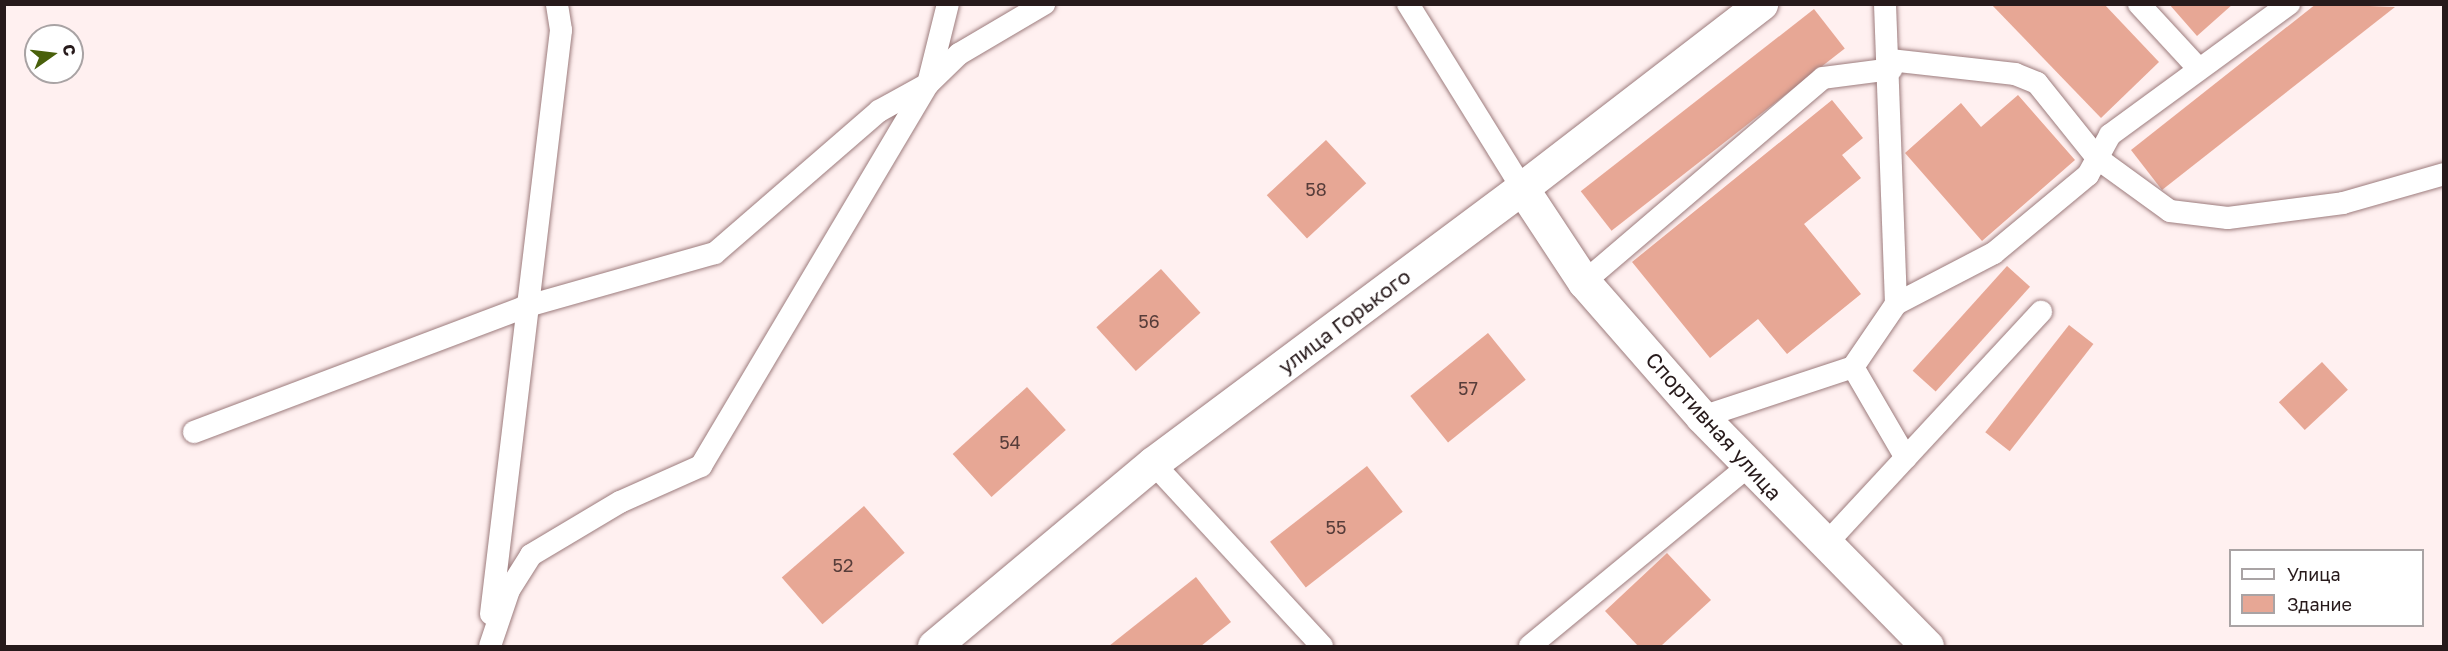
<!DOCTYPE html>
<meta charset="utf-8">
<style>
body{margin:0}
#map{position:relative;width:2448px;height:651px;overflow:hidden;background:#fff0f0;font-family:"Golos Text",sans-serif}
div>[style]{position:absolute}
[style*='--x']{left:calc(var(--x)*1px);top:calc(var(--y)*1px);width:calc(var(--w)*1px);rotate:calc(var(--a)*1deg)}
.building>*{inset:0;background:#e7a795;transform-origin:0 0}
.roads{filter:drop-shadow(0 0 2px #9d7c7d) drop-shadow(0 0 2px #9d7c7d)}
.service>*{height:22px;margin:-11px;padding:0 11px;transform-origin:11px;border-radius:11px;background:#fff}
.minor>*{height:33px;margin:-16.5px;padding:0 16.5px;transform-origin:16.5px;border-radius:16.5px;background:#fff}
.tertiary>*{height:33px;margin:-16.5px;padding:0 16.5px;transform-origin:16.5px;border-radius:16.5px;background:#fff}
span{translate:-50% -50%;white-space:nowrap;text-align:center;line-height:1.15;-webkit-text-stroke:4.5px #fff;paint-order:stroke}
.number-label{font-size:18px;color:#573d3a}
.number-label span{-webkit-text-stroke-width:0}
.street-label{font-size:21px;color:#271a1b}
.frame{position:absolute;inset:0;border:6px solid #271a1b;pointer-events:none}
.legend{position:absolute;left:2229px;top:549px;width:195px;height:78px;box-sizing:border-box;background:#fff;border:2px solid #a9a3a4;margin:0;padding:8px 10px;list-style:none;font-size:18px;color:#271a1b}
.legend li{display:flex;align-items:center;gap:12px;height:30px}
.legend b{width:30px;border:2px solid #a9a3a4}
.north{position:absolute;left:24px;top:24px;width:60px;height:60px;box-sizing:border-box;background:#fff;border:2px solid #a9a3a4;border-radius:50%;rotate:76deg;font-size:16px;font-weight:700;line-height:24px;text-align:center;color:#271a1b}
.north::after{content:'';display:block;margin:auto;width:21px;height:27px;background:#49600b;clip-path:polygon(50% 0,100% 100%,50% 72%,0 100%)}
</style>
<div id="map">
<div class="building">
<div style="clip-path:polygon(1991px 4px,2104px 4px,2159px 62px,2101px 118px)"></div>
<div style="clip-path:polygon(2169px 4px,2233px 4px,2197px 36px)"></div>
<div style="clip-path:polygon(2316px 4px,2395px 7px,2162px 190px,2131px 150px)"></div>
<div style="left:1814px;top:9px;width:50px;height:296px;rotate:52deg"></div>
<div style="clip-path:polygon(2018px 95px,2075px 160px,1982px 241px,1905px 153px,1961px 103px,1981px 127px)"></div>
<div style="clip-path:polygon(1832px 100px,1863px 138px,1842px 155px,1861px 178px,1804px 224px,1861px 294px,1787px 354px,1758px 319px,1710px 358px,1632px 262px)"></div>
<div style="left:1326px;top:140px;width:59px;height:81px;rotate:47deg"></div>
<div style="left:2007px;top:266px;width:31px;height:141px;rotate:42deg"></div>
<div style="left:1161px;top:269px;width:59px;height:87px;rotate:48deg"></div>
<div style="left:2069px;top:325px;width:31px;height:136px;rotate:38deg"></div>
<div style="left:1488px;top:333px;width:60px;height:100px;rotate:51deg"></div>
<div style="left:2322px;top:362px;width:38px;height:59px;rotate:47deg"></div>
<div style="left:1027px;top:387px;width:58px;height:100px;rotate:48deg"></div>
<div style="left:1367px;top:466px;width:58px;height:123px;rotate:52deg"></div>
<div style="left:864px;top:506px;width:62px;height:109px;rotate:49deg"></div>
<div style="clip-path:polygon(1667px 553px,1711px 600px,1661px 646px,1638px 646px,1605px 611px)"></div>
<div style="clip-path:polygon(1196px 577px,1231px 622px,1201px 646px,1109px 646px)"></div>
</div>
<div class="roads">
<div class="service">
<div style="--x:1408;--y:4;--w:216;--a:58.2"></div>
<div style="--x:2139;--y:4;--w:88;--a:47.3"></div>
<div style="--x:1890;--y:60;--w:126;--a:6.4"></div>
<div style="--x:2015;--y:74;--w:24;--a:22"></div>
<div style="--x:2037;--y:83;--w:96;--a:51.3"></div>
<div style="--x:2097;--y:158;--w:90;--a:36"></div>
<div style="--x:2170;--y:211;--w:58;--a:6.9"></div>
<div style="--x:2228;--y:218;--w:116;--a:-7.4"></div>
<div style="--x:2343;--y:203;--w:105;--a:-16"></div>
<div style="--x:1584;--y:282;--w:314;--a:-40.5"></div>
<div style="--x:1823;--y:78;--w:69;--a:-7.5"></div>
<div style="--x:1896;--y:304;--w:110;--a:-27.5"></div>
<div style="--x:1994;--y:253;--w:122;--a:-39.7"></div>
<div style="--x:2088;--y:175;--w:46;--a:-61.2"></div>
<div style="--x:2110;--y:135;--w:222;--a:-36.2"></div>
<div style="--x:1853;--y:367;--w:105;--a:59.8"></div>
<div style="--x:1702;--y:417;--w:159;--a:-18.3"></div>
<div style="--x:1853;--y:367;--w:76;--a:-55.7"></div>
<div style="--x:1896;--y:304;--w:300;--a:-92.1"></div>
<div style="--x:194;--y:432;--w:353;--a:-20.7"></div>
<div style="--x:524;--y:307;--w:198;--a:-15.8"></div>
<div style="--x:715;--y:253;--w:217;--a:-40.9"></div>
<div style="--x:879;--y:111;--w:56;--a:-28.9"></div>
<div style="--x:928;--y:84;--w:82;--a:-76"></div>
<div style="--x:1153;--y:463;--w:249;--a:47.3"></div>
<div style="--x:1825;--y:545;--w:318;--a:-47.2"></div>
<div style="--x:491;--y:614;--w:588;--a:-83.16"></div>
<div style="--x:561;--y:30;--w:26;--a:-99"></div>
<div style="--x:490;--y:646;--w:59;--a:-71.3"></div>
<div style="--x:509;--y:590;--w:41;--a:-57.8"></div>
<div style="--x:531;--y:555;--w:104;--a:-30.8"></div>
<div style="--x:620;--y:502;--w:89;--a:-24"></div>
<div style="--x:701;--y:466;--w:444;--a:-59.3"></div>
<div style="--x:928;--y:84;--w:43;--a:-44.1"></div>
<div style="--x:959;--y:54;--w:99;--a:-30.5"></div>
<div style="--x:1530;--y:646;--w:281;--a:-39.5"></div>
</div>
<div class="minor">
<div style="--x:1522;--y:188;--w:302;--a:-37.6"></div>
</div>
<div class="tertiary">
<div style="--x:934;--y:646;--w:285;--a:-39.9"></div>
<div style="--x:1153;--y:463;--w:460;--a:-36.7"></div>
<div style="--x:1522;--y:188;--w:113;--a:56.6"></div>
<div style="--x:1584;--y:282;--w:179;--a:48.8"></div>
<div style="--x:1702;--y:417;--w:321;--a:45.5"></div>
</div>
</div>
<div class="number-label">
<span style="left:1316px;top:189px">58</span>
<span style="left:1149px;top:321px">56</span>
<span style="left:1468px;top:388px">57</span>
<span style="left:1010px;top:442px">54</span>
<span style="left:1336px;top:527px">55</span>
<span style="left:843px;top:565px">52</span>
</div>
<div class="street-label">
<span style="left:1344px;top:321px;rotate:-37deg">улица Горького</span>
<span style="left:1714px;top:426px;rotate:48deg">Спортивная улица</span>
</div>
<div class="frame"></div>
<ul class="legend">
<li><b style="height:8px;background:#fff"></b>Улица</li>
<li><b style="height:16px;background:#e7a795"></b>Здание</li>
</ul>
<div class="north">С</div>
</div>
